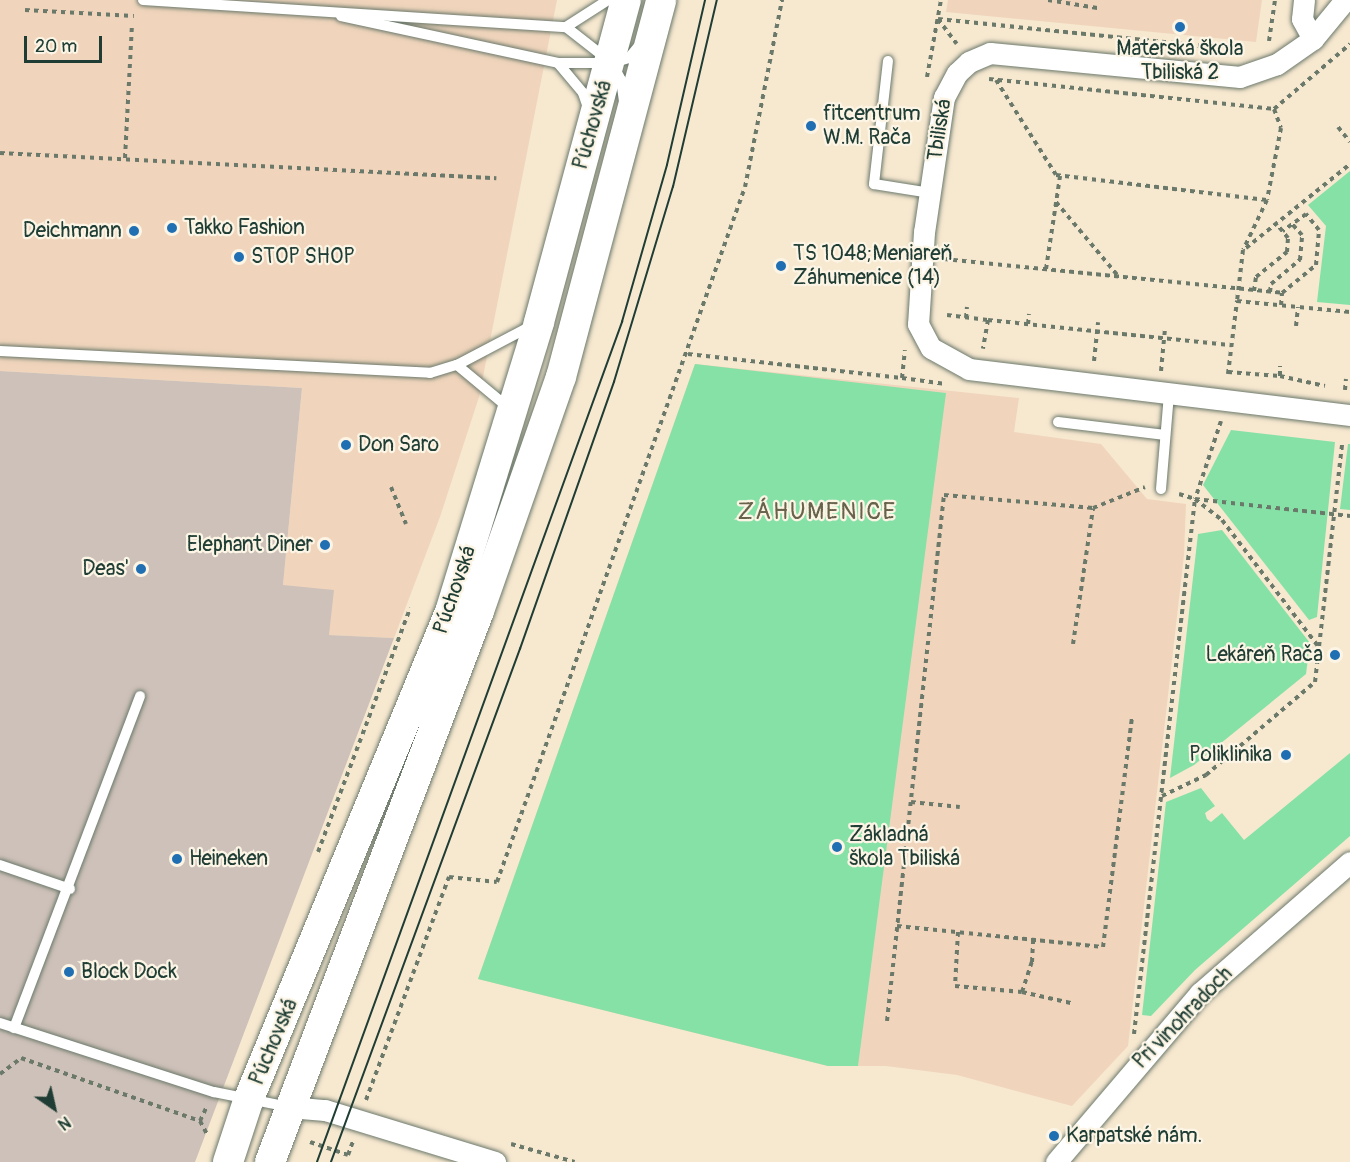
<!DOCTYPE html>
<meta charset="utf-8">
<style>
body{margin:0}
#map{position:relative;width:1350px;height:1162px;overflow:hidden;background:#f7e8d0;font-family:Pangolin,sans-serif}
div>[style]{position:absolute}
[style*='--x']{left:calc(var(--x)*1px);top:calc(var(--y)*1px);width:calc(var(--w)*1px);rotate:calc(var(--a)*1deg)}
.built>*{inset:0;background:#f0d5bc}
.industrial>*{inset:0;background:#cec1b9}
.green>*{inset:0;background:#86e1a7}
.path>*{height:4px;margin-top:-2px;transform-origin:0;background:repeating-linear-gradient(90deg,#6b796b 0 4.5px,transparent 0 9px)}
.roads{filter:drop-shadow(0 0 2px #6b796b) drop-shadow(0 0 2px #6b796b)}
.lane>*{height:10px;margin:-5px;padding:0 5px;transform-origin:5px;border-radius:5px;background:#fff}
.street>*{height:21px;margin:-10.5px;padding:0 10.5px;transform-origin:10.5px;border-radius:10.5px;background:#fff}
.secondary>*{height:30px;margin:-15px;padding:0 15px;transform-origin:15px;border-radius:15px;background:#fff}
.tram>*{height:1.5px;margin:-0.75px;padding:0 0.75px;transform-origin:0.75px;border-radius:0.75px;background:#1f3d34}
.dots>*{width:16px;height:16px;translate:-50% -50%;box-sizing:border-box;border:3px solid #fcf5e5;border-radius:50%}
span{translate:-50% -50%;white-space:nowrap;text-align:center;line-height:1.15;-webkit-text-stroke:4.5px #fcf5e5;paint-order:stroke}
.poi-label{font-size:21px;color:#1f3d34}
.left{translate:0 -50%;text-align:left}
.right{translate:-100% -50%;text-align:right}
.street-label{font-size:21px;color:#1f3d34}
.quarter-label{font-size:24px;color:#67624a;letter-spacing:1.5px}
.north{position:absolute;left:24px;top:1078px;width:60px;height:60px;-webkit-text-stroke:4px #fcf5e5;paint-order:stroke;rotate:146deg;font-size:16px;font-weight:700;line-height:24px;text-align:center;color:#1f3d34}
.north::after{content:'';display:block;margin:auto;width:21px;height:27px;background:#1f3d34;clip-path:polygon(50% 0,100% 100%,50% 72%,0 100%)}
.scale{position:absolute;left:24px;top:36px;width:78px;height:27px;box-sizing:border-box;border:3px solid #1f3d34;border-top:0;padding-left:8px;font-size:18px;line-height:21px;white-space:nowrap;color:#1f3d34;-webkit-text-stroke:4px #fcf5e5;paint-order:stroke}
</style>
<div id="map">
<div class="built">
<div style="clip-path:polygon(0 0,557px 0,479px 397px,440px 517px,394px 638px,328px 635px,283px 585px,302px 388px,0 371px)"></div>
<div style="clip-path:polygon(948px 0,1262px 0,1256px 42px,946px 12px)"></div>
<div style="clip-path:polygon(695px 364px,1019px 398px,1014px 432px,1101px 444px,1147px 499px,1186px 504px,1184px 555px,1128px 1046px,1072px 1106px,957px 1075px,886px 1066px,828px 1066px,478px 979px)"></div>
</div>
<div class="industrial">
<div style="clip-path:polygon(0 371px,302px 388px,283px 585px,334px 590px,329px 635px,394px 638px,195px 1162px,0 1162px)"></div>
</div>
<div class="green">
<div style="clip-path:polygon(1350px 171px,1350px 305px,1317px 302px,1326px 226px,1308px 205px)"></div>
<div style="clip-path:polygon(695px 364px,946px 393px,858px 1066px,828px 1066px,478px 979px)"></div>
<div style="clip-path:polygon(1231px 430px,1335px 442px,1317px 617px,1309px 620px,1203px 485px)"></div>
<div style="clip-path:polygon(1348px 444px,1350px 444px,1350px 510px,1340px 509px)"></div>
<div style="clip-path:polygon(1222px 530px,1310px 643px,1306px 674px,1194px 765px,1170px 778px,1198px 534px)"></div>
<div style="clip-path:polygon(1350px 753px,1350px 836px,1195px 970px,1151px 1016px,1142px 1015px,1166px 802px,1201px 788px,1215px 806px,1205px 813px,1207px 819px,1211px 822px,1222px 813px,1244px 840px)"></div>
</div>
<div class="path">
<div style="--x:1048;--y:0;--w:50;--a:9.3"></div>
<div style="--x:25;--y:10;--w:109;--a:3.2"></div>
<div style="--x:938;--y:19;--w:31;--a:53"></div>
<div style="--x:938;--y:19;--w:307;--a:5.8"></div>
<div style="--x:1269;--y:41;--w:41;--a:-81.7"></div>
<div style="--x:927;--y:77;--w:78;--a:-79.7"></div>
<div style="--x:989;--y:79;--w:287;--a:6"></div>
<div style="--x:1274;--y:109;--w:100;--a:-40.5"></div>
<div style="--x:996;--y:80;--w:112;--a:57.7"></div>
<div style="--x:1056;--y:175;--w:212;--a:6.8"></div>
<div style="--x:1274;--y:109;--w:20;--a:70"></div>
<div style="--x:1281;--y:128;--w:73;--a:101"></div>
<div style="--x:1267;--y:200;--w:55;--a:115.6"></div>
<div style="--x:1243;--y:250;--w:51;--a:96.7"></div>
<div style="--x:1237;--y:301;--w:114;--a:5.6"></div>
<div style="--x:1338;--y:127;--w:19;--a:51"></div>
<div style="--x:0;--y:153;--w:497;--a:2.9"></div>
<div style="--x:125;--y:158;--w:132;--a:-87"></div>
<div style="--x:1056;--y:202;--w:97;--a:50"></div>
<div style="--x:1246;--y:248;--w:134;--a:-38.9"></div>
<div style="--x:944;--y:259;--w:340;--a:5.7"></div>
<div style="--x:1282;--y:293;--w:44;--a:-39.5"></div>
<div style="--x:1316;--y:265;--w:35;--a:-85"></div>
<div style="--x:1319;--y:230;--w:21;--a:-129"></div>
<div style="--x:1306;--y:214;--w:29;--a:144"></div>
<div style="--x:1046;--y:269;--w:94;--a:-81.4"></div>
<div style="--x:1254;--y:291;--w:14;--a:-82"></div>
<div style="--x:1256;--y:277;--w:40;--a:-39"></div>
<div style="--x:1287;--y:252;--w:14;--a:-86"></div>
<div style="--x:1288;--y:238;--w:19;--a:-129"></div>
<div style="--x:1270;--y:292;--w:8;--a:-83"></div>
<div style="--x:1271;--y:284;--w:38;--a:-40"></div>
<div style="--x:1300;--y:260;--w:25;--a:-85"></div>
<div style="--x:1302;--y:235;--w:15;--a:-132"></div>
<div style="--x:1281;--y:305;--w:12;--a:-85"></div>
<div style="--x:947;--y:315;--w:41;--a:7"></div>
<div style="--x:988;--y:320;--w:29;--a:100"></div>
<div style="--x:966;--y:318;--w:11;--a:-85"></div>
<div style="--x:988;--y:320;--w:245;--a:5.9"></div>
<div style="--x:1028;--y:324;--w:10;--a:-84"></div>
<div style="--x:1296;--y:326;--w:19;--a:-84"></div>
<div style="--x:688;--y:354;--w:215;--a:6.4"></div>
<div style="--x:902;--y:378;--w:28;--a:-84"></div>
<div style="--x:1094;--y:361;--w:39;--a:-84"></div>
<div style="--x:1161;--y:371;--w:42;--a:-84.6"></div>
<div style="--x:1228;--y:372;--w:52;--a:4.4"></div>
<div style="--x:1280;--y:376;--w:46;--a:12.5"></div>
<div style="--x:1228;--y:374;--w:74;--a:-83"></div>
<div style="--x:1280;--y:376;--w:10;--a:-90"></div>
<div style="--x:902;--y:378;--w:44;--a:7.8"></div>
<div style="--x:1345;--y:390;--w:11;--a:-85"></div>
<div style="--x:1221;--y:421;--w:82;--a:108.4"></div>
<div style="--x:1195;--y:499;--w:156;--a:6.3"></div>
<div style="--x:391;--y:487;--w:40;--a:68"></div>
<div style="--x:1179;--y:494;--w:17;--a:17"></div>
<div style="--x:1073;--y:644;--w:137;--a:-81.6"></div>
<div style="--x:1093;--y:508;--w:56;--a:-22"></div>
<div style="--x:1162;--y:796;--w:49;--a:-25.5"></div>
<div style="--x:1206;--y:775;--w:143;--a:-40.5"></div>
<div style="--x:1315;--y:682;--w:239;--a:-83.5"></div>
<div style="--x:911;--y:802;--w:49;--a:5.8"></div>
<div style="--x:318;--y:852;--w:261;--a:-69.3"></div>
<div style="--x:897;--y:926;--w:207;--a:5.8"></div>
<div style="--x:1103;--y:947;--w:232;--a:-82.8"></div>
<div style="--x:958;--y:932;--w:54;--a:93.2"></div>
<div style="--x:955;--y:986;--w:67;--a:5.1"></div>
<div style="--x:1022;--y:992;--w:32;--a:-72"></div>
<div style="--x:1032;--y:962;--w:22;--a:-87"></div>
<div style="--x:1022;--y:992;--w:50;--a:12.7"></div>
<div style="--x:887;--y:1021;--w:529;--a:-83.82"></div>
<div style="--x:944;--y:495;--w:150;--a:5"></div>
<div style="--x:1134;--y:1034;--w:538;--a:-83.5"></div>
<div style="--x:1195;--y:499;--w:34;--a:38"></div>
<div style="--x:1222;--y:520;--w:158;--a:52.7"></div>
<div style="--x:0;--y:1074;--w:26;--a:-37"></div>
<div style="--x:21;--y:1058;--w:190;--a:19.4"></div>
<div style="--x:200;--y:1121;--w:14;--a:-65"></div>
<div style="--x:366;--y:1100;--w:238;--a:-69.6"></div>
<div style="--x:449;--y:877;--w:48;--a:5.9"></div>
<div style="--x:497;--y:882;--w:738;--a:-70.36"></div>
<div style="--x:745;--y:187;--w:191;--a:-78.8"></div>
<div style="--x:200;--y:1121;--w:17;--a:62"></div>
<div style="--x:310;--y:1142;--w:40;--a:18.9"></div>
<div style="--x:348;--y:1155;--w:15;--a:-70"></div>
<div style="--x:511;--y:1144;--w:66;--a:15.7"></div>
</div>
<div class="roads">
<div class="lane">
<div style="--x:143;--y:0;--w:424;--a:3.7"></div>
<div style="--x:566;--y:27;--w:50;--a:-32.7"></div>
<div style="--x:341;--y:16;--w:222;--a:12.2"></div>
<div style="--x:558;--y:63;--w:54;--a:0"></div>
<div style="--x:612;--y:63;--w:18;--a:-16"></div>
<div style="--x:629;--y:58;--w:14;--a:-51"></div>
<div style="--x:566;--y:27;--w:58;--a:38"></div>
<div style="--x:612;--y:63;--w:19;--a:62"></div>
<div style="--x:621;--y:80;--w:21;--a:82"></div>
<div style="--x:888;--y:61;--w:124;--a:96.5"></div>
<div style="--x:874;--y:184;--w:57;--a:9.1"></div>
<div style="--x:558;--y:63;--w:39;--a:50"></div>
<div style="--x:583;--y:93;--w:18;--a:71"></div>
<div style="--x:0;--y:351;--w:431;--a:2.9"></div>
<div style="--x:430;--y:373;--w:28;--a:-17"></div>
<div style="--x:457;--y:365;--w:84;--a:-27.8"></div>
<div style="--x:457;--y:365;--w:69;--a:39.7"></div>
<div style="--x:1058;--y:422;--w:108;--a:6.9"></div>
<div style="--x:1161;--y:489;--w:95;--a:-85.2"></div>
<div style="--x:0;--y:865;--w:74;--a:18.9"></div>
<div style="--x:0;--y:1023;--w:225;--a:17.9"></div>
<div style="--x:214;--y:1092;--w:76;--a:11.3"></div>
<div style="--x:14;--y:1028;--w:355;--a:-69.2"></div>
</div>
<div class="street">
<div style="--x:1304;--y:0;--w:19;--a:96"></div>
<div style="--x:1302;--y:19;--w:23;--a:61"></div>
<div style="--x:1345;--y:0;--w:50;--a:129.4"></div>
<div style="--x:1313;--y:39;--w:44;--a:145.2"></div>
<div style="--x:1277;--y:64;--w:39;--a:161"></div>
<div style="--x:1240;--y:77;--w:251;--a:-174.5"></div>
<div style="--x:990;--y:53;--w:23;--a:157"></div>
<div style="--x:969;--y:62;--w:16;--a:137"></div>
<div style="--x:957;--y:73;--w:27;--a:118"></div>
<div style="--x:944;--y:97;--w:136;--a:98.4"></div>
<div style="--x:924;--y:232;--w:92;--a:93.7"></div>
<div style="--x:918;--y:324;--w:27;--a:62"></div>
<div style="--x:931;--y:348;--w:43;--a:28.9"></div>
<div style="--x:969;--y:369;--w:384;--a:6.9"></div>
<div style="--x:289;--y:1107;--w:36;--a:5"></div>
<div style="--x:325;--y:1110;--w:178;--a:17"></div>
<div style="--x:1056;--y:1162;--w:222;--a:-49.6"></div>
<div style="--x:1200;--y:993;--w:199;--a:-41.1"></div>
</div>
<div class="secondary">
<div style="--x:228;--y:1162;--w:64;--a:-71.8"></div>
<div style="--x:248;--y:1101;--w:529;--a:-67.56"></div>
<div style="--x:450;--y:612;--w:303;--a:-72.9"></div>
<div style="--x:539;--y:322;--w:334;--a:-74.9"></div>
<div style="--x:270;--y:1162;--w:589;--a:-69.23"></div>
<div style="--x:479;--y:611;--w:248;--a:-70.7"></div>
<div style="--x:561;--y:377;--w:390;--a:-75.1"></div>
</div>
</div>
<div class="tram">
<div style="--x:317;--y:1162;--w:894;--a:-70.04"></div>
<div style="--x:622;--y:322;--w:163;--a:-74"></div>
<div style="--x:667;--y:165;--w:169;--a:-77"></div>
<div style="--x:331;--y:1162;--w:547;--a:-69.78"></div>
<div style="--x:520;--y:649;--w:283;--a:-70.6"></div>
<div style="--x:614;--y:382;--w:204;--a:-73.2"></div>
<div style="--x:673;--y:187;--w:192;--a:-76.8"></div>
</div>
<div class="dots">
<div style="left:1180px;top:27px;background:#1f6fb2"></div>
<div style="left:811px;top:126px;background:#1f6fb2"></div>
<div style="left:172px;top:228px;background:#1f6fb2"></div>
<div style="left:134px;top:231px;background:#1f6fb2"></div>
<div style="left:239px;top:257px;background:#1f6fb2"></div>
<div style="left:781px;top:266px;background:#1f6fb2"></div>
<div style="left:346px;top:445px;background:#1f6fb2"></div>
<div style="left:325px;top:545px;background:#1f6fb2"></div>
<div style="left:141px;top:569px;background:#1f6fb2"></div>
<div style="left:1335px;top:655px;background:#1f6fb2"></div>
<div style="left:1286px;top:755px;background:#1f6fb2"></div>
<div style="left:837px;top:847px;background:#1f6fb2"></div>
<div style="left:177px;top:859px;background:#1f6fb2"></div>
<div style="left:69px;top:972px;background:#1f6fb2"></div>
<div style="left:1054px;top:1136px;background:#1f6fb2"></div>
</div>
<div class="poi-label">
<span style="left:1180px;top:61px">Materská škola<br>Tbiliská 2</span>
<span class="left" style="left:823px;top:126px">fitcentrum<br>W.M. Rača</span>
<span class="left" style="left:184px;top:228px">Takko Fashion</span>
<span class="right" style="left:122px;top:231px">Deichmann</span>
<span class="left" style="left:793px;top:266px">TS 1048;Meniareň<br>Záhumenice (14)</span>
<span class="left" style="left:251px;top:257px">STOP SHOP</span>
<span class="left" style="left:358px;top:445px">Don Saro</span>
<span class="right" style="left:313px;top:545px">Elephant Diner</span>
<span class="right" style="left:129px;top:569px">Deas'</span>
<span class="right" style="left:1323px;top:655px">Lekáreň Rača</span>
<span class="right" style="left:1272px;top:755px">Poliklinika</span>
<span class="left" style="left:849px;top:847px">Základná<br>škola Tbiliská</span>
<span class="left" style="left:189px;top:859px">Heineken</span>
<span class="left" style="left:81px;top:972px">Block Dock</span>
<span class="left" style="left:1066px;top:1136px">Karpatské nám.</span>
</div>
<div class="street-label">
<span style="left:593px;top:125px;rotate:-74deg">Púchovská</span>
<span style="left:940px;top:130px;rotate:-81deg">Tbiliská</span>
<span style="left:455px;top:590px;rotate:-71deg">Púchovská</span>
<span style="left:1183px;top:1018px;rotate:-46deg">Pri vinohradoch</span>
<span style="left:274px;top:1042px;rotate:-67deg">Púchovská</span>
</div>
<div class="quarter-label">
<span style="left:817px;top:512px">ZÁHUMENICE</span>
</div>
<div class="north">N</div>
<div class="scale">20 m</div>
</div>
